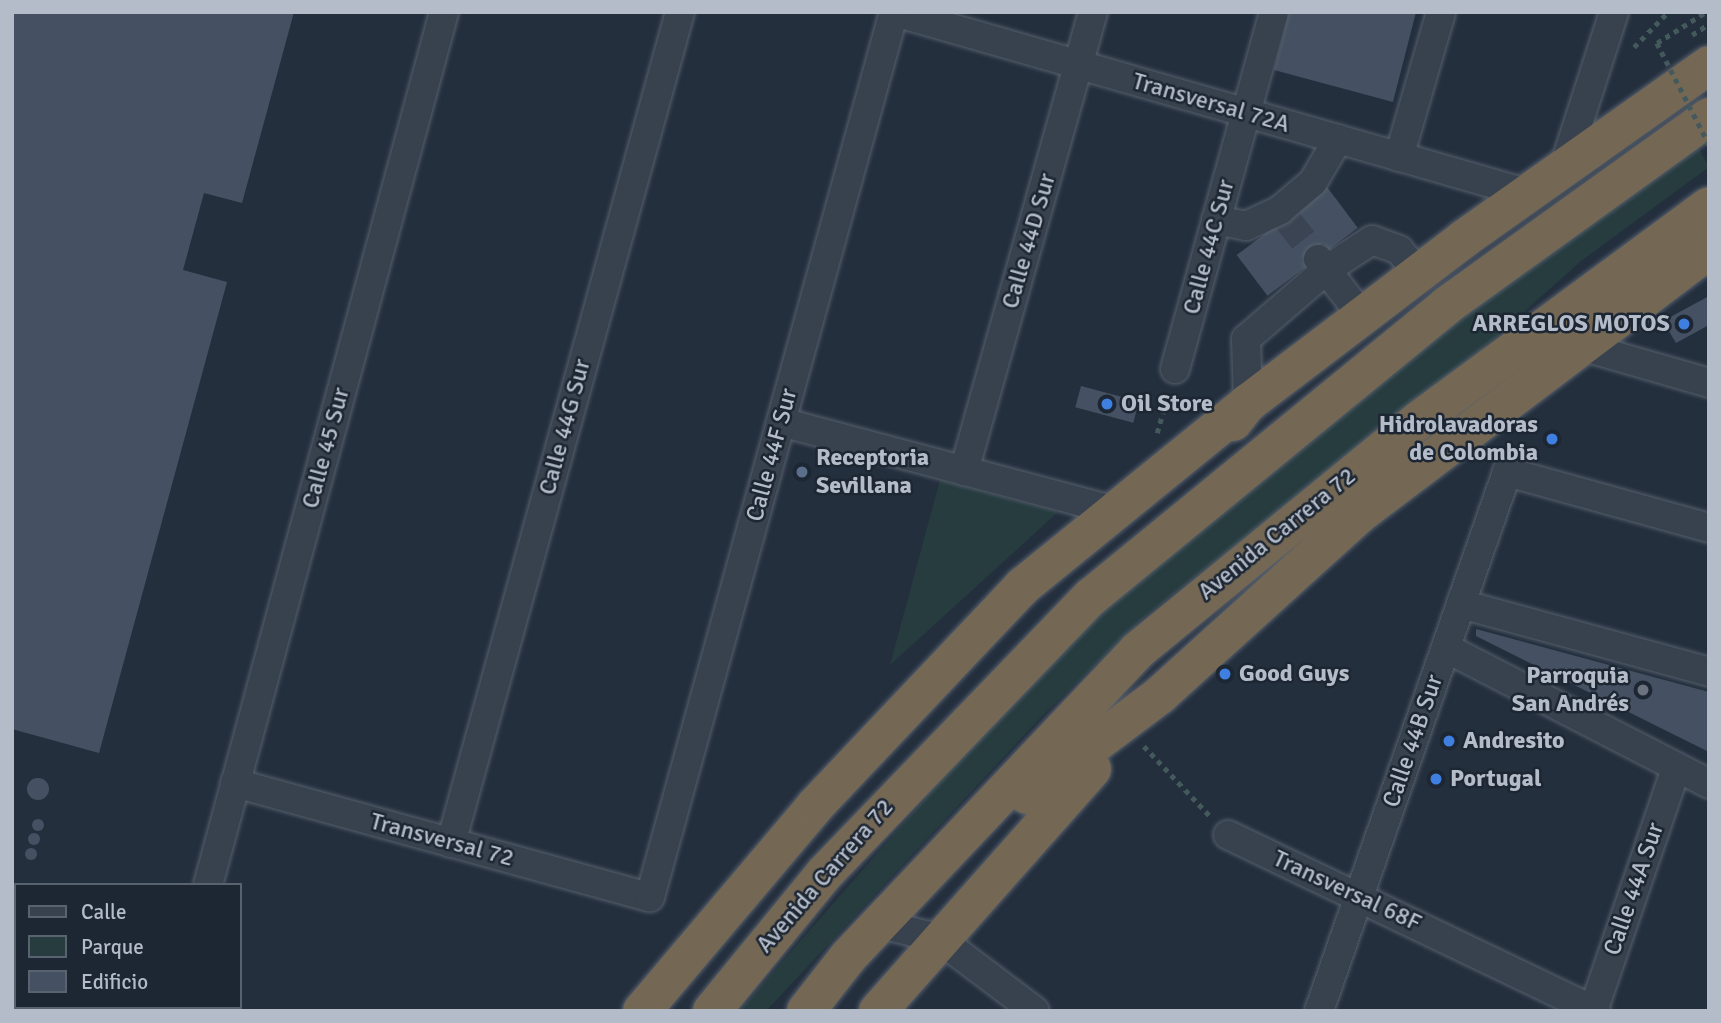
<!DOCTYPE html>
<meta charset="utf-8">
<style>
body{margin:0}
#map{position:relative;width:1721px;height:1023px;overflow:hidden;background:#242f3e;font-family:Signika,sans-serif}
div>[style]{position:absolute}
[style*='--x']{left:calc(var(--x)*1px);top:calc(var(--y)*1px);width:calc(var(--w)*1px);rotate:calc(var(--a)*1deg)}
.green>*{inset:0;background:#263c3f}
.building>*{inset:0;background:#455162;transform-origin:0 0}
.round{border-radius:50%}
.minor-tunnel>*{height:28px;margin-top:-14px;transform-origin:0;background:repeating-linear-gradient(90deg,#3a4453 0 28px,transparent 0 42px)}
.path>*{height:4.5px;margin-top:-2.25px;transform-origin:0;background:repeating-linear-gradient(90deg,#44595c 0 5px,transparent 0 10px)}
.roads{filter:drop-shadow(0 0 2px #565f6c) drop-shadow(0 0 2px #565f6c)}
.minor>*{height:28px;margin:-14px;padding:0 14px;transform-origin:14px;border-radius:14px;background:#38414e}
.highway>*{height:38px;margin:-19px;padding:0 19px;transform-origin:19px;border-radius:19px;background:#746855}
.path-bridge>*{height:4.5px;margin-top:-2.25px;transform-origin:0;background:repeating-linear-gradient(90deg,#44595c 0 5px,transparent 0 10px)}
.dots>*{width:19px;height:19px;translate:-50% -50%;box-sizing:border-box;border:4px solid #1d2633;border-radius:50%}
span{translate:-50% -50%;white-space:nowrap;text-align:center;line-height:1.15;-webkit-text-stroke:5px #1d2633;paint-order:stroke}
.street-label{font-size:24px;color:#b4bcc9}
.poi-label{font-size:24px;color:#b4bcc9;font-weight:700}
.right{translate:-100% -50%;text-align:right}
.left{translate:0 -50%;text-align:left}
.frame{position:absolute;inset:0;border:14px solid #b4bcc9;pointer-events:none}
.legend{position:absolute;left:14px;top:883px;width:228px;height:126px;box-sizing:border-box;background:#1d2633;border:2px solid #59626f;margin:0;padding:9px 12px;list-style:none;font-size:21px;color:#b4bcc9}
.legend li{display:flex;align-items:center;gap:14px;height:35px}
.legend b{width:35px;border:2px solid #59626f}
</style>
<div id="map">
<div class="green">
<div style="clip-path:polygon(1695px 141px,1709px 167px,1581px 261px,1466px 364px,1149px 613px,1043px 715px,766px 1011px,739px 1011px,1013px 698px,1212px 507px)"></div>
<div style="clip-path:polygon(940px 480px,1058px 512px,890px 665px)"></div>
</div>
<div class="building">
<div style="clip-path:polygon(12px 12px,294px 12px,242px 203px,204px 193px,183px 270px,227px 282px,99px 753px,12px 729px)"></div>
<div style="clip-path:polygon(1289px 12px,1416px 12px,1393px 102px,1274px 70px)"></div>
<div style="left:1327px;top:187px;width:51px;height:113px;rotate:53deg"></div>
<div style="clip-path:polygon(1709px 296px,1709px 325px,1676px 343px,1663px 321px)"></div>
<div style="left:1081px;top:386px;width:60px;height:22px;rotate:15deg"></div>
<div style="clip-path:polygon(1476px 629px,1709px 692px,1709px 752px,1476px 636px)"></div>
<div class="round" style="left:27px;top:778px;width:22px;height:22px"></div>
<div class="round" style="left:32px;top:819px;width:12px;height:12px"></div>
<div class="round" style="left:28px;top:833px;width:12px;height:12px"></div>
<div class="round" style="left:25px;top:848px;width:12px;height:12px"></div>
</div>
<div class="minor-tunnel">
<div style="--x:1286;--y:218;--w:52;--a:52"></div>
</div>
<div class="path">
<div style="--x:1692;--y:35;--w:20;--a:-33"></div>
<div style="--x:1657;--y:43;--w:58;--a:-32.3"></div>
<div style="--x:1634;--y:47;--w:49;--a:-45.8"></div>
<div style="--x:1157;--y:433;--w:41;--a:-74.2"></div>
<div style="--x:1144;--y:746;--w:96;--a:46.7"></div>
</div>
<div class="roads">
<div class="minor">
<div style="--x:895;--y:12;--w:656;--a:16.01"></div>
<div style="--x:1399;--y:157;--w:151;--a:-73.8"></div>
<div style="--x:1565;--y:164;--w:160;--a:-72.1"></div>
<div style="--x:1216;--y:220;--w:31;--a:11"></div>
<div style="--x:1246;--y:226;--w:38;--a:-25"></div>
<div style="--x:1280;--y:210;--w:43;--a:-40.3"></div>
<div style="--x:1313;--y:182;--w:50;--a:-59.8"></div>
<div style="--x:1318;--y:259;--w:72;--a:52.3"></div>
<div style="--x:1581;--y:346;--w:133;--a:16.1"></div>
<div style="--x:1175;--y:369;--w:370;--a:-74.5"></div>
<div style="--x:1248;--y:403;--w:64;--a:-91.8"></div>
<div style="--x:1246;--y:339;--w:106;--a:-40.8"></div>
<div style="--x:1326;--y:270;--w:55;--a:-33.1"></div>
<div style="--x:1372;--y:240;--w:29;--a:20"></div>
<div style="--x:1399;--y:250;--w:31;--a:50"></div>
<div style="--x:781;--y:422;--w:342;--a:14.9"></div>
<div style="--x:964;--y:471;--w:477;--a:-74.3"></div>
<div style="--x:1461;--y:604;--w:257;--a:15.3"></div>
<div style="--x:1446;--y:648;--w:296;--a:27.3"></div>
<div style="--x:235;--y:783;--w:430;--a:15.4"></div>
<div style="--x:650;--y:897;--w:918;--a:-74.59"></div>
<div style="--x:1228;--y:835;--w:408;--a:25.6"></div>
<div style="--x:451;--y:843;--w:862;--a:-74.59"></div>
<div style="--x:208;--y:885;--w:904;--a:-74.87"></div>
<div style="--x:880;--y:924;--w:60;--a:13.6"></div>
<div style="--x:938;--y:938;--w:121;--a:37"></div>
<div style="--x:209;--y:1007;--w:6;--a:39"></div>
<div style="--x:152;--y:1011;--w:6;--a:-39"></div>
<div style="--x:1319;--y:1011;--w:571;--a:-70.77"></div>
<div style="--x:1507;--y:472;--w:210;--a:15.5"></div>
<div style="--x:1593;--y:1011;--w:257;--a:-71.1"></div>
</div>
<div class="highway">
<div style="--x:1233;--y:422;--w:24;--a:-52"></div>
<div style="--x:1248;--y:403;--w:273;--a:-37.2"></div>
<div style="--x:1465;--y:238;--w:299;--a:-35.3"></div>
<div style="--x:1027;--y:795;--w:166;--a:-36.9"></div>
<div style="--x:1160;--y:695;--w:271;--a:-42.2"></div>
<div style="--x:1361;--y:513;--w:436;--a:-37.1"></div>
<div style="--x:12;--y:967;--w:6;--a:45"></div>
<div style="--x:57;--y:1007;--w:6;--a:45"></div>
<div style="--x:642;--y:1011;--w:268;--a:-49.8"></div>
<div style="--x:815;--y:806;--w:303;--a:-46.6"></div>
<div style="--x:1023;--y:586;--w:290;--a:-39.1"></div>
<div style="--x:712;--y:1011;--w:177;--a:-50.7"></div>
<div style="--x:824;--y:874;--w:385;--a:-46.1"></div>
<div style="--x:1091;--y:597;--w:459;--a:-39.3"></div>
<div style="--x:1446;--y:306;--w:324;--a:-35.7"></div>
<div style="--x:806;--y:1011;--w:68;--a:-52.1"></div>
<div style="--x:848;--y:957;--w:421;--a:-46.6"></div>
<div style="--x:1137;--y:651;--w:365;--a:-39.3"></div>
<div style="--x:1419;--y:420;--w:360;--a:-36.4"></div>
<div style="--x:878;--y:1011;--w:323;--a:-48.5"></div>
</div>
</div>
<div class="path-bridge">
<div style="--x:1657;--y:43;--w:114;--a:62.8"></div>
</div>
<div class="dots">
<div style="left:1684px;top:324px;background:#3f7fe0"></div>
<div style="left:1107px;top:404px;background:#3f7fe0"></div>
<div style="left:1552px;top:439px;background:#3f7fe0"></div>
<div style="left:802px;top:472px;background:#5c6f8a"></div>
<div style="left:1225px;top:674px;background:#3f7fe0"></div>
<div style="left:1643px;top:690px;background:#6b7280"></div>
<div style="left:1449px;top:741px;background:#3f7fe0"></div>
<div style="left:1436px;top:779px;background:#3f7fe0"></div>
</div>
<div class="street-label">
<span style="left:1211px;top:103px;rotate:16deg">Transversal 72A</span>
<span style="left:1029px;top:241px;rotate:-74deg">Calle 44D Sur</span>
<span style="left:1209px;top:247px;rotate:-75deg">Calle 44C Sur</span>
<span style="left:565px;top:427px;rotate:-75deg">Calle 44G Sur</span>
<span style="left:326px;top:448px;rotate:-75deg">Calle 45 Sur</span>
<span style="left:772px;top:455px;rotate:-75deg">Calle 44F Sur</span>
<span style="left:1277px;top:534px;rotate:-39deg">Avenida Carrera 72</span>
<span style="left:1413px;top:741px;rotate:-71deg">Calle 44B Sur</span>
<span style="left:442px;top:840px;rotate:15deg">Transversal 72</span>
<span style="left:825px;top:876px;rotate:-49deg">Avenida Carrera 72</span>
<span style="left:1634px;top:889px;rotate:-71deg">Calle 44A Sur</span>
<span style="left:1347px;top:891px;rotate:25deg">Transversal 68F</span>
</div>
<div class="poi-label">
<span class="right" style="left:1670px;top:324px">ARREGLOS MOTOS</span>
<span class="left" style="left:1121px;top:404px">Oil Store</span>
<span class="right" style="left:1538px;top:439px">Hidrolavadoras<br>de Colombia</span>
<span class="left" style="left:816px;top:472px">Receptoria<br>Sevillana</span>
<span class="left" style="left:1239px;top:674px">Good Guys</span>
<span class="right" style="left:1629px;top:690px">Parroquia<br>San Andrés</span>
<span class="left" style="left:1463px;top:741px">Andresito</span>
<span class="left" style="left:1450px;top:779px">Portugal</span>
</div>
<div class="frame"></div>
<ul class="legend">
<li><b style="height:9px;background:#38414e"></b>Calle</li>
<li><b style="height:19px;background:#263c3f"></b>Parque</li>
<li><b style="height:19px;background:#455162"></b>Edificio</li>
</ul>
</div>
